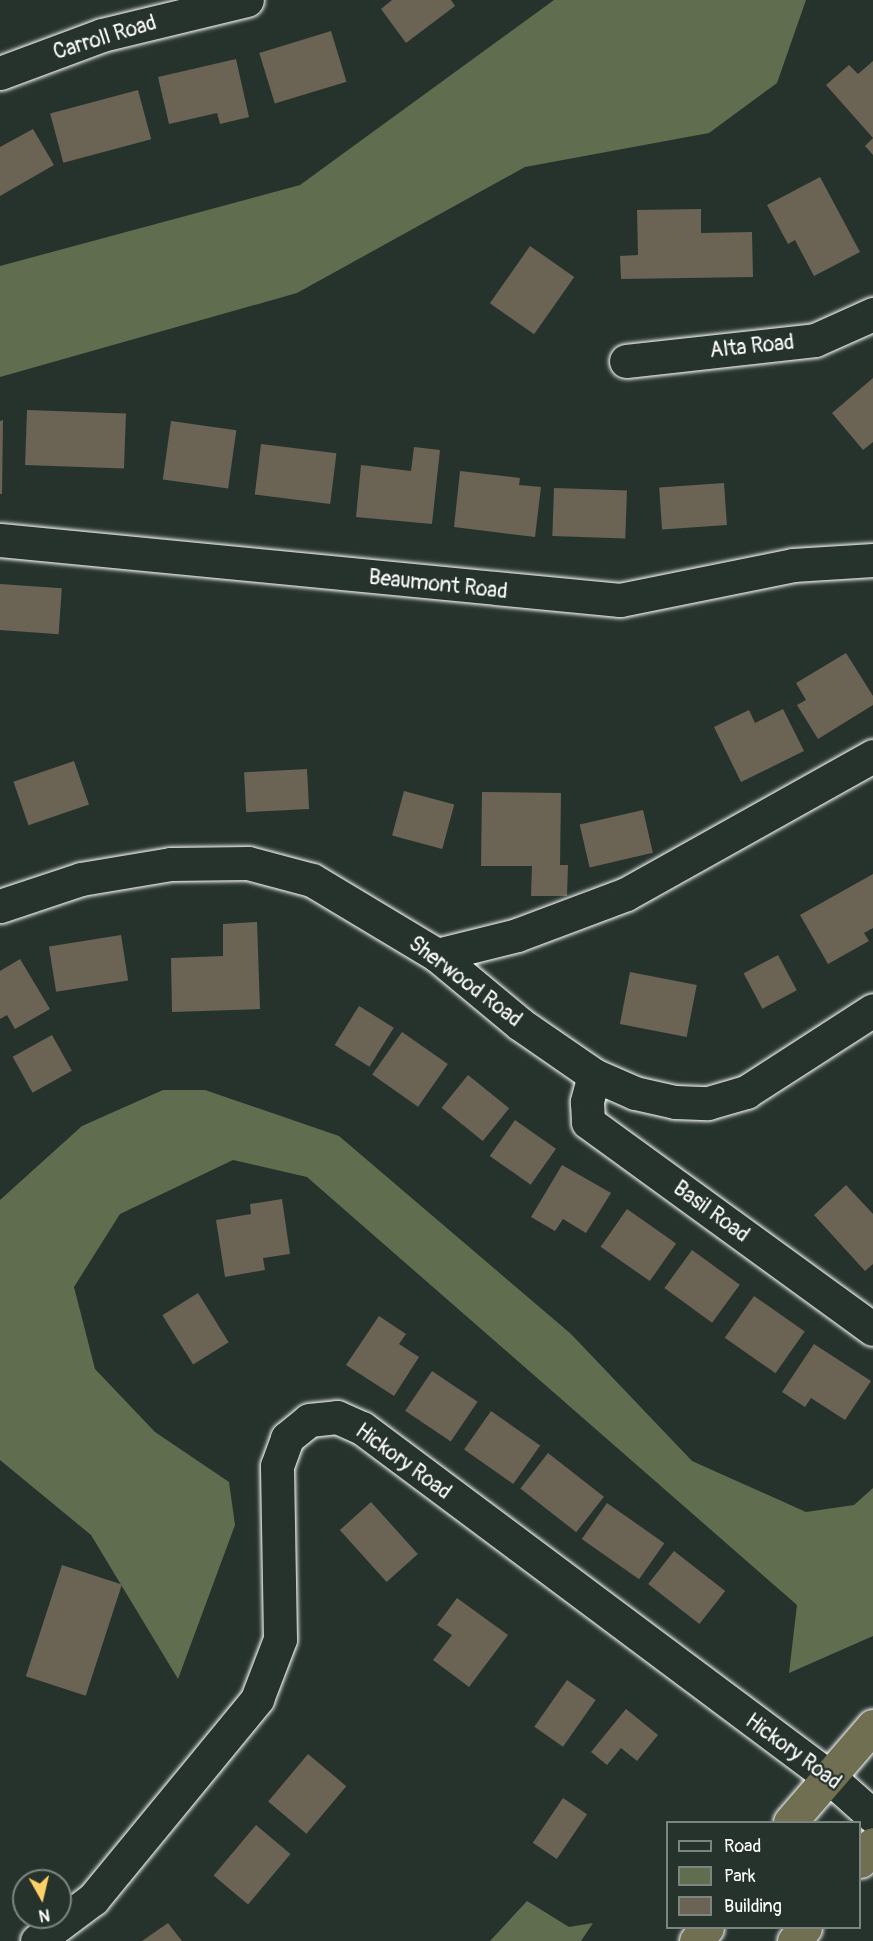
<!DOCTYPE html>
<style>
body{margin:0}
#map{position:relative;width:873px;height:1941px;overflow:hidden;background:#26332d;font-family:Pangolin,sans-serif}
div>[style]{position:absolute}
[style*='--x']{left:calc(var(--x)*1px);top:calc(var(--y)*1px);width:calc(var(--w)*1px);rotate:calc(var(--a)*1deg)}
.green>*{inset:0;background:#606d4f}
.building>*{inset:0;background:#6b6354;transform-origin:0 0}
.roads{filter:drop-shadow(0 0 2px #fff) drop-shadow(0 0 2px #fff)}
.street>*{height:33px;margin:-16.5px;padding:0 16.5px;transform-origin:16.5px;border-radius:16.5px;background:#26332d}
.highway>*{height:33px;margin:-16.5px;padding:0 16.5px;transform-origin:16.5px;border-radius:16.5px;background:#716f52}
span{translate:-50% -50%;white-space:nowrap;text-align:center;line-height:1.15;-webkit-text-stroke:4.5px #26332d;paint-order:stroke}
.street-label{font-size:21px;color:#fff}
.legend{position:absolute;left:666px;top:1821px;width:195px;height:108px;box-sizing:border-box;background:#26332d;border:2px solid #7d8581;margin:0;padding:8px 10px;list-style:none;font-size:18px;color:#fff}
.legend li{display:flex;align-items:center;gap:12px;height:30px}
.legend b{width:30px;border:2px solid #7d8581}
.north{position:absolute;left:12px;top:1869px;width:60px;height:60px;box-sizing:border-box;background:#26332d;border:2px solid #7d8581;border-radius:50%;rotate:172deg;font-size:16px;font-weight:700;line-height:24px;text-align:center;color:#fff}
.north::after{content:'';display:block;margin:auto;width:21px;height:27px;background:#ffd166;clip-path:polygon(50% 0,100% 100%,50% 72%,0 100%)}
</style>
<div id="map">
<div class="green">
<div style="clip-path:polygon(554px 0,806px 0,777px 83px,709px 133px,525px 167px,297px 293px,0 377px,0 266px,300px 185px)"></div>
<div style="clip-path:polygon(163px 1090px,205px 1090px,339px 1136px,571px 1334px,692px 1461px,806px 1512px,854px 1505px,873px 1488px,873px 1636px,789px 1673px,797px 1605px,307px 1177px,233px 1160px,120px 1214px,74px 1287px,95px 1369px,155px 1432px,229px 1482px,235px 1525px,178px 1679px,91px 1535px,0 1460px,0 1200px,82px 1126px)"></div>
<div style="clip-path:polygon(527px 1901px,569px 1927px,593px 1923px,581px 1941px,490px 1941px)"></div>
</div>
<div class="building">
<div style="clip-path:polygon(392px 0,451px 0,455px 6px,406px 43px,381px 9px)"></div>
<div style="left:331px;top:31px;width:53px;height:75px;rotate:73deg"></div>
<div style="clip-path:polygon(236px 59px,249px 117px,220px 124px,217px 113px,169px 124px,158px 77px)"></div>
<div style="clip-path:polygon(873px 61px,873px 155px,865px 146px,873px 138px,826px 85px,849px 65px,858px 74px)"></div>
<div style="left:138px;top:90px;width:51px;height:91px;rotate:75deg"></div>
<div style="clip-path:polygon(33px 129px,54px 165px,0 196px,0 147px)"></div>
<div style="clip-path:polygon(820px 177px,860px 252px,814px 276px,795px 240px,788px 244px,767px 205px)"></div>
<div style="clip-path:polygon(701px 209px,701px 233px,752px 232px,753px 277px,621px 279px,620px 256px,638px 255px,637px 210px)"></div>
<div style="left:530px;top:246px;width:54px;height:70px;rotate:35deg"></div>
<div style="clip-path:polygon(873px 378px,873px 442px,863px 450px,832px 413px)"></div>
<div style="left:27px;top:410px;width:99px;height:55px;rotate:2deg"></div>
<div style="clip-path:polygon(3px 420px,2px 494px,0 494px,0 421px)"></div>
<div style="left:171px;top:421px;width:66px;height:59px;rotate:8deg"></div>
<div style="left:261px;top:444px;width:76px;height:51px;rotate:7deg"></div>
<div style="clip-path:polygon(414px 447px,440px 450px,432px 524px,356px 517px,361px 465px,411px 471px)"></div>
<div style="clip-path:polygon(460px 471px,520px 478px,519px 485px,541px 487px,535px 537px,454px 527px)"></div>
<div style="left:724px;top:483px;width:42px;height:65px;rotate:86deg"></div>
<div style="left:554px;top:488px;width:73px;height:48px;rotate:2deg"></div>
<div style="left:0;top:584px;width:62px;height:46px;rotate:4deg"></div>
<div style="clip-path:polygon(846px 653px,873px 696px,873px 705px,818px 739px,797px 705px,806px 700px,796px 683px)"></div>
<div style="clip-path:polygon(783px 709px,804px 751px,741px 782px,714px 727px,749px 710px,755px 723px)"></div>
<div style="left:74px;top:761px;width:46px;height:64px;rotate:71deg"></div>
<div style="left:307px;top:769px;width:40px;height:63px;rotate:87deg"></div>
<div style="left:404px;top:791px;width:52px;height:46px;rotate:15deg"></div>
<div style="clip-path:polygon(482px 792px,561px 793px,560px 865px,568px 865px,567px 896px,531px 896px,532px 866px,481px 866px)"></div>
<div style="left:643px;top:810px;width:44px;height:65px;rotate:77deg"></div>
<div style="clip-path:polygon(873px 874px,873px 928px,864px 933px,869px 941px,828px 964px,800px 915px)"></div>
<div style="clip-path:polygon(257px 922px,260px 1009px,172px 1012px,171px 958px,223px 956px,223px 924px)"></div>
<div style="left:121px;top:935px;width:46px;height:73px;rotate:81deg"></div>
<div style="left:778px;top:955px;width:40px;height:39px;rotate:62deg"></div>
<div style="clip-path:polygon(20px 959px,50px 1009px,15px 1029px,7px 1015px,0 1019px,0 971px)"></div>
<div style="left:630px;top:972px;width:68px;height:53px;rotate:11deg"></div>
<div style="left:359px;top:1006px;width:41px;height:46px;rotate:32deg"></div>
<div style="left:402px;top:1032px;width:56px;height:52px;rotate:35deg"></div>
<div style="left:52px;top:1035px;width:41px;height:45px;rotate:61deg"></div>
<div style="left:468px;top:1075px;width:53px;height:42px;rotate:39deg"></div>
<div style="left:515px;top:1120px;width:50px;height:44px;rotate:35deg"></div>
<div style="clip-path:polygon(562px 1165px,611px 1193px,586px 1233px,563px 1219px,555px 1231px,531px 1217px)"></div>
<div style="clip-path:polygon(846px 1185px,873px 1214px,873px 1264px,865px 1271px,814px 1215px)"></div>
<div style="clip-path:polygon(282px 1199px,290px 1254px,263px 1258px,265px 1270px,225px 1277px,216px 1220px,251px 1214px,250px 1204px)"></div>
<div style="left:627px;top:1209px;width:60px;height:46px;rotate:35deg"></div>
<div style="left:692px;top:1250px;width:59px;height:47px;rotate:36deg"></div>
<div style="left:198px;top:1293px;width:58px;height:42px;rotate:58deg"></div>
<div style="left:754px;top:1296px;width:62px;height:51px;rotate:35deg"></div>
<div style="clip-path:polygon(379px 1316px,406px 1334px,399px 1344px,419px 1357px,394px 1396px,346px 1365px)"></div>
<div style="clip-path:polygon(814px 1344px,871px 1381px,845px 1420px,811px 1398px,805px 1407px,782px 1392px)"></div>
<div style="left:432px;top:1371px;width:55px;height:48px;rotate:34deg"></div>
<div style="left:491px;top:1411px;width:60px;height:47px;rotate:35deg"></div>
<div style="left:548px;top:1453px;width:71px;height:45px;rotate:38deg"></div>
<div style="left:371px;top:1502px;width:70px;height:42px;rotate:48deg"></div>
<div style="left:607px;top:1503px;width:70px;height:44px;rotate:35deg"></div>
<div style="left:674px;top:1551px;width:65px;height:42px;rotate:38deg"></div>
<div style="left:62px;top:1565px;width:63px;height:117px;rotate:18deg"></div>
<div style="clip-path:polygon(457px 1598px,508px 1635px,469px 1687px,433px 1660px,452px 1635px,437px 1625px)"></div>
<div style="left:567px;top:1680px;width:35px;height:57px;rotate:35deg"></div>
<div style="clip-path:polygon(626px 1709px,658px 1735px,637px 1761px,621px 1748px,607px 1765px,591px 1752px)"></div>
<div style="left:308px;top:1754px;width:50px;height:62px;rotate:40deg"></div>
<div style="left:563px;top:1798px;width:29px;height:54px;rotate:34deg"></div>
<div style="left:256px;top:1825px;width:45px;height:66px;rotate:40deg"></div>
<div style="clip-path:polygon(168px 1923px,182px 1941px,142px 1941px)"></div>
</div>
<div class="roads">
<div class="street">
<div style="--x:0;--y:73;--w:109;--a:-20.4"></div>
<div style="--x:102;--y:35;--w:149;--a:-13.6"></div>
<div style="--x:626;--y:361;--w:190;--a:-6.3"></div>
<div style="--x:815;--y:340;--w:64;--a:-24.1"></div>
<div style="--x:0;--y:540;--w:623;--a:5.53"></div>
<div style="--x:620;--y:600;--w:177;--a:-11.4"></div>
<div style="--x:793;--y:565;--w:80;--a:-3.6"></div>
<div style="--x:0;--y:906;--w:85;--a:-18.4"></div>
<div style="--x:81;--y:879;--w:91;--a:-9.5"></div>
<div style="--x:171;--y:864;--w:77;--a:-0.7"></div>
<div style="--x:248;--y:863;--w:66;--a:14.9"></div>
<div style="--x:312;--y:880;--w:146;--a:31"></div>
<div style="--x:437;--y:955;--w:108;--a:39.7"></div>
<div style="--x:520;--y:1024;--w:90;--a:34.6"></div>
<div style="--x:594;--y:1075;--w:45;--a:23.7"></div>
<div style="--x:635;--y:1093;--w:41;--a:12.7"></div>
<div style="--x:675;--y:1102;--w:33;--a:2"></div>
<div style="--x:708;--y:1103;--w:40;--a:-16"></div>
<div style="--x:746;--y:1092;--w:151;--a:-32.8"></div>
<div style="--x:437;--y:955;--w:82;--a:-14"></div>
<div style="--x:517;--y:935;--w:116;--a:-20.6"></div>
<div style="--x:626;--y:894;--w:283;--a:-29.2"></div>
<div style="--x:594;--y:1075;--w:28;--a:105"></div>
<div style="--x:587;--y:1102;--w:20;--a:87"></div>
<div style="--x:588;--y:1122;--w:352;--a:36"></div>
<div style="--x:37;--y:1941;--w:70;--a:-36.9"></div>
<div style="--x:93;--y:1899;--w:259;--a:-50.6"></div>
<div style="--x:257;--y:1699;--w:64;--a:-69"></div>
<div style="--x:280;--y:1639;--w:173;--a:-91"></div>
<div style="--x:277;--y:1466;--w:30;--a:-70"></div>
<div style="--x:287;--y:1438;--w:28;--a:-39"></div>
<div style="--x:309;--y:1420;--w:28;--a:-6"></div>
<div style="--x:337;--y:1417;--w:27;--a:24"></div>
<div style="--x:362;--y:1428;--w:582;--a:36.75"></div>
<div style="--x:828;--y:1776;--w:60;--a:41.6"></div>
</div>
<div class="highway">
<div style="--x:790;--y:1822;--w:127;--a:-49.2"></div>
<div style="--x:860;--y:1861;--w:21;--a:-53"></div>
<div style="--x:696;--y:1941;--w:17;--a:-50"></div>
<div style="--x:794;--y:1941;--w:17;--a:-50"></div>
</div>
</div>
<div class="street-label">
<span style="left:105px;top:38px;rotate:-17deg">Carroll Road</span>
<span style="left:752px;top:347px;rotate:-6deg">Alta Road</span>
<span style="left:438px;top:585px;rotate:6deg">Beaumont Road</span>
<span style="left:465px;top:982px;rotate:37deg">Sherwood Road</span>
<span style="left:711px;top:1212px;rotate:36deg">Basil Road</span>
<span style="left:403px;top:1462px;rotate:36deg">Hickory Road</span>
<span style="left:793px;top:1752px;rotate:36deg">Hickory Road</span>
</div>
<ul class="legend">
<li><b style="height:8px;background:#26332d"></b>Road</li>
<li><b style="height:16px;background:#606d4f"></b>Park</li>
<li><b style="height:16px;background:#6b6354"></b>Building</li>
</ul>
<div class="north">N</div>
</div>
